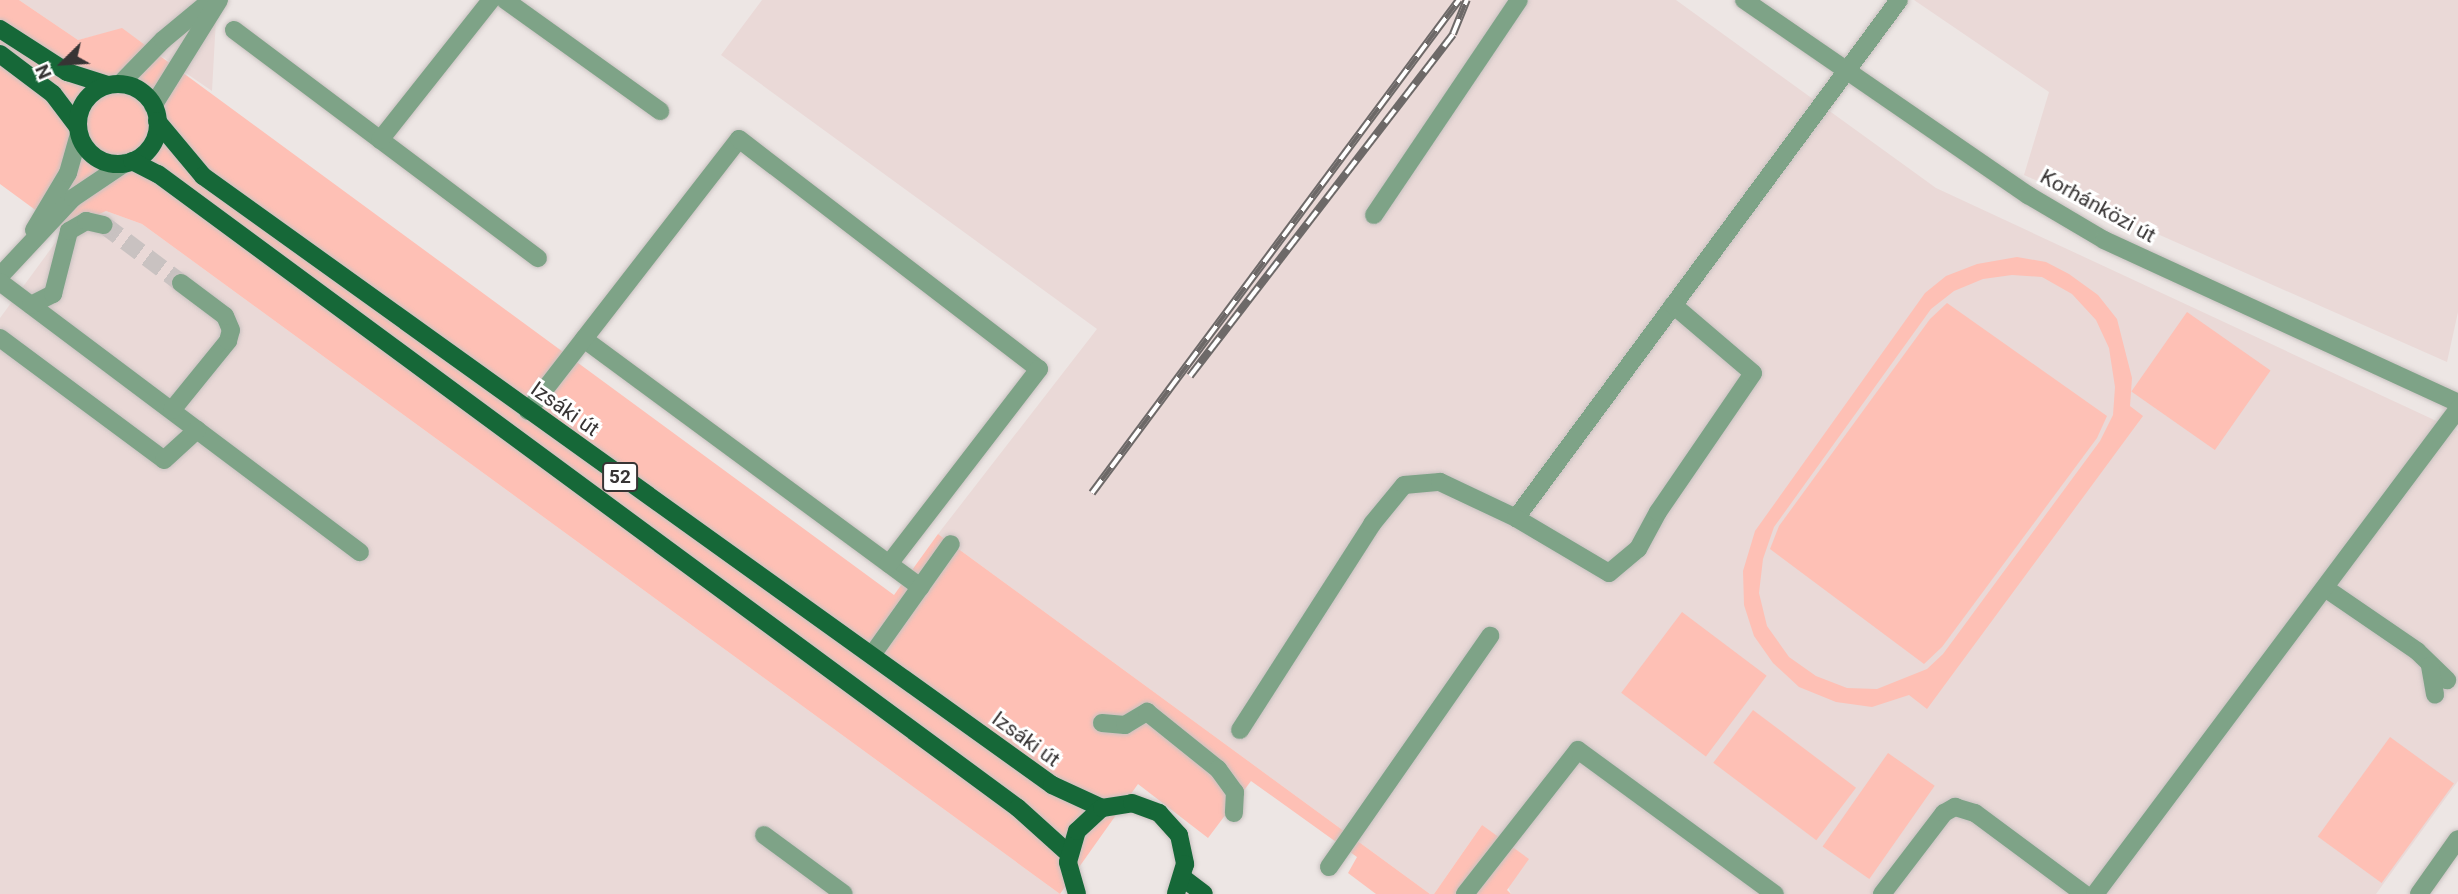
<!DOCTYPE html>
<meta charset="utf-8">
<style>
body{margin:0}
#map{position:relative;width:2458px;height:894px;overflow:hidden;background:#ede6e4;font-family:Roboto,sans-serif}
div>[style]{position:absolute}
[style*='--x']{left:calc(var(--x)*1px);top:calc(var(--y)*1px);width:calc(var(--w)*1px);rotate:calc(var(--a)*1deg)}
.built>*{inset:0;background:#ead9d7}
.green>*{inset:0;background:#fec0b5;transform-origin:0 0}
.minor-tunnel>*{height:18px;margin-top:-9px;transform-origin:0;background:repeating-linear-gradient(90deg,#c9c2c1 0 18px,transparent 0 27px)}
.roads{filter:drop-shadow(0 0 2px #c9c2c1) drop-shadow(0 0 2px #c9c2c1)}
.minor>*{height:18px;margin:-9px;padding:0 9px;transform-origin:9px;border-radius:9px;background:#7ea387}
.major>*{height:18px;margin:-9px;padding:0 9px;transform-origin:9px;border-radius:9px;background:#166838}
.major>.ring{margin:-9px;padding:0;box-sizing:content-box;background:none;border:18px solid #166838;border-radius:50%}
.rail>*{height:8px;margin-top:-4px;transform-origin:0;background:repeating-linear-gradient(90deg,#fff 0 16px,#6d6968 0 32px);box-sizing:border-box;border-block:2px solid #6d6968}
span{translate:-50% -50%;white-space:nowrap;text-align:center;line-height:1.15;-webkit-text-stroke:6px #fff;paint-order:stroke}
.shield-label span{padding:2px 5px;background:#fff;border:2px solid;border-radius:5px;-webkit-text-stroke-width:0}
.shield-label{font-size:19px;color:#373434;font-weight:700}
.street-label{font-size:21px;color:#373434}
.north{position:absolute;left:28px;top:28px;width:70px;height:70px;-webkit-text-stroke:5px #fff;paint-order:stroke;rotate:246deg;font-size:19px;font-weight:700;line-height:28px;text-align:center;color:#373434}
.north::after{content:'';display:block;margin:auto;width:24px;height:32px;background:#373434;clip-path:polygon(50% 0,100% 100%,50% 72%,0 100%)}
</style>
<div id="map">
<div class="built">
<div style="clip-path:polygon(19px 0,217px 0,212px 91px,122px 29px,78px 40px)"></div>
<div style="clip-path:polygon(762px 0,1676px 0,1936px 188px,2458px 431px,2458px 781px,2376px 894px,1511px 894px,1482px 825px,1434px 894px,1430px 894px,938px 534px,1097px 329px,721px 55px)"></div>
<div style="clip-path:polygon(1914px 0,2458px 0,2458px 312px,2447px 362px,2024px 175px,2049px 92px)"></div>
<div style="clip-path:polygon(106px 211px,142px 224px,1060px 894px,0 894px,0 318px,64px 231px)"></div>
</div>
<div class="green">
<div style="clip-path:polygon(0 0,19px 0,78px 40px,122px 28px,894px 595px,938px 534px,1430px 894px,1376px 894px,1348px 873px,1357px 857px,1251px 781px,1208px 838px,1138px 784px,1060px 894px,142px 224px,106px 211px,64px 231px,0 184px)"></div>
<div style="clip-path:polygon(evenodd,2017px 257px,2046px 262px,2069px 274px,2098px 295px,2117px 319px,2132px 378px,2130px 406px,2143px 416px,1927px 709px,1909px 695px,1872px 707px,1836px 702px,1799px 687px,1773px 663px,1754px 636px,1744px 605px,1743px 571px,1755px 531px,1925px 293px,1946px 276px,1977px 264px,2017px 257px,2012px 275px,2042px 277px,2072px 294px,2096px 320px,2109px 348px,2115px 387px,2113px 415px,2100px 441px,1943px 654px,1927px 669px,1877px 689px,1847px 688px,1816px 676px,1789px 657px,1767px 626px,1759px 593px,1763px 559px,1774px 527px,1931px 309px,1954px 291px,1983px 279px,2012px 275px)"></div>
<div style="clip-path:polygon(1947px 303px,2107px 416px,2097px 438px,1942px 647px,1924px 664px,1770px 549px,1779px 526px,1930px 319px)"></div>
<div style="left:2187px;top:312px;width:102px;height:97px;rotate:35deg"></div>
<div style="left:1682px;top:612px;width:106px;height:101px;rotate:37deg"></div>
<div style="left:1753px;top:710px;width:129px;height:66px;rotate:37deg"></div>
<div style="left:2390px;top:737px;width:79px;height:123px;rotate:36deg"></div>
<div style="left:1888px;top:753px;width:57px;height:114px;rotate:35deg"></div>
<div style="clip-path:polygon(1482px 825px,1529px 859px,1507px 890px,1511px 894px,1434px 894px)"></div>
</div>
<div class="minor-tunnel">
<div style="--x:104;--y:225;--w:96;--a:37"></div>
</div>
<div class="roads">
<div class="minor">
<div style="--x:505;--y:0;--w:191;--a:35.6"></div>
<div style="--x:1744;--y:0;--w:345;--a:34.5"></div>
<div style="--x:2028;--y:195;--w:88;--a:30.6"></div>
<div style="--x:2104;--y:240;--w:390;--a:24.7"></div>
<div style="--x:234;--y:30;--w:380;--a:36.9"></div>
<div style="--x:120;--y:84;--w:62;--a:-45.7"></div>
<div style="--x:163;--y:40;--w:62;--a:-39.8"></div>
<div style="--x:153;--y:106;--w:125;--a:-58.1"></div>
<div style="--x:380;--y:140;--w:179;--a:-51.6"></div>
<div style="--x:1374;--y:215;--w:259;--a:-56"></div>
<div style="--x:34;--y:230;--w:66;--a:-59.2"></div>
<div style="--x:68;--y:173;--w:41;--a:-74.2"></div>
<div style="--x:0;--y:276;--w:107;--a:-46.9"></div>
<div style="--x:73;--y:198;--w:63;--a:-33.9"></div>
<div style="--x:0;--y:282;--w:450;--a:36.9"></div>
<div style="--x:31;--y:305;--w:25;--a:-27"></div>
<div style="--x:53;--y:294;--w:65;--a:-75.7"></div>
<div style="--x:69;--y:231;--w:20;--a:-30"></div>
<div style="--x:86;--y:221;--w:18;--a:13"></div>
<div style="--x:0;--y:338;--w:204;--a:36.6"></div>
<div style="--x:164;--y:460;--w:45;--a:-42.3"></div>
<div style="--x:584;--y:339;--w:418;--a:36.4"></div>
<div style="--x:172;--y:410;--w:89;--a:-50.9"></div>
<div style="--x:228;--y:341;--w:11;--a:-75"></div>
<div style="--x:231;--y:330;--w:15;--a:-113"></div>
<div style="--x:225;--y:316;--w:55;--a:-143.1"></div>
<div style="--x:528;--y:411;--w:344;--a:-52.2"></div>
<div style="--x:739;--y:139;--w:378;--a:37.5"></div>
<div style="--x:1039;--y:369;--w:246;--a:127.6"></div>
<div style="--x:1516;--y:518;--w:644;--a:-53.52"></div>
<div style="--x:2325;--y:588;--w:112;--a:34.4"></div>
<div style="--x:2417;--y:651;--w:42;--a:44"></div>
<div style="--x:872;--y:655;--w:136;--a:-54.6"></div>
<div style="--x:2430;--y:666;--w:29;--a:80"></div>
<div style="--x:1102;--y:723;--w:23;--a:5"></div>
<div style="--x:1125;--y:725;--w:26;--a:-31"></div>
<div style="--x:1147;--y:712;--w:91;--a:38.8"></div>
<div style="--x:1218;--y:769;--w:29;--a:54"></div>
<div style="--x:1235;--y:792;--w:21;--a:93"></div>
<div style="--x:1240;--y:730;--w:245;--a:-57.3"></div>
<div style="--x:1372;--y:524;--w:50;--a:-50.6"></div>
<div style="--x:1404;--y:485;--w:36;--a:-5"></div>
<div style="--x:1440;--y:482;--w:84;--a:25.3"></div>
<div style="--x:1516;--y:518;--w:108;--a:30.6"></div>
<div style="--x:1609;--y:573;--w:38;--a:-40"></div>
<div style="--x:1638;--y:549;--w:42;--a:-61.6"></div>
<div style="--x:1658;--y:512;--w:168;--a:-55.6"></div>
<div style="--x:1753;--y:373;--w:105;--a:-139.6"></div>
<div style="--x:764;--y:835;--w:99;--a:36.4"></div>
<div style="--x:1329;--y:867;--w:282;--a:-55.1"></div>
<div style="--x:1465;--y:894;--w:183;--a:-51.9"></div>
<div style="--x:1578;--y:750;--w:244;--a:36.2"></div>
<div style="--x:1882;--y:894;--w:102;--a:-52.6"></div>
<div style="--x:1944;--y:813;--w:13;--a:-29"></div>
<div style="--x:1955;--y:807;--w:21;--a:17"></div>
<div style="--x:1975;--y:813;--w:136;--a:36.6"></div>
<div style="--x:2095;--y:894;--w:606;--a:-53.19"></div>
<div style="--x:2419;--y:894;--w:67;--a:-54.7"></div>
</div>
<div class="major">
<div style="--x:0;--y:29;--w:80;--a:32.7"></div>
<div style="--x:67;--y:72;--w:43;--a:17.6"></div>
<div style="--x:0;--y:54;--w:66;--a:37"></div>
<div style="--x:53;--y:94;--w:41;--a:52.9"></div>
<div class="ring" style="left:78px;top:84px;width:62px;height:62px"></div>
<div style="--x:157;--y:121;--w:72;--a:50.1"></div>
<div style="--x:203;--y:176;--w:1045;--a:35.65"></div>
<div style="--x:1052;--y:785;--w:55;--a:24.7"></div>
<div style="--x:132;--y:161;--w:29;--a:27"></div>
<div style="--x:158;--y:174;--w:1068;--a:36.4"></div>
<div style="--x:1018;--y:808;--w:67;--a:42"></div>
<div style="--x:1183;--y:878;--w:26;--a:37"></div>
<div style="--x:1077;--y:894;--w:33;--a:-106"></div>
<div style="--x:1068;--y:862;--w:32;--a:-74"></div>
<div style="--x:1077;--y:831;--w:34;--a:-43"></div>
<div style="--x:1102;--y:808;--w:30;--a:-9"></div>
<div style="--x:1132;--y:803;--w:29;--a:20"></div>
<div style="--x:1159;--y:813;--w:30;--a:48"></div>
<div style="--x:1179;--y:835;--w:30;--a:78"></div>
<div style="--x:1185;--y:864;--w:31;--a:107"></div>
</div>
</div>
<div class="rail">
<div style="--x:1190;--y:376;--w:431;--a:-52.4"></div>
<div style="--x:1453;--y:34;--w:37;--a:-68"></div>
<div style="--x:1092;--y:493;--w:615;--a:-53.34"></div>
</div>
<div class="shield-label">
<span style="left:620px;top:477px">52</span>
</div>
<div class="street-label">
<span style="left:2098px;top:206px;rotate:29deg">Korhánközi út</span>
<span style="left:565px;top:409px;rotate:35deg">Izsáki út</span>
<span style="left:1026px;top:739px;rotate:36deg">Izsáki út</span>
</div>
<div class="north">N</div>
</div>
